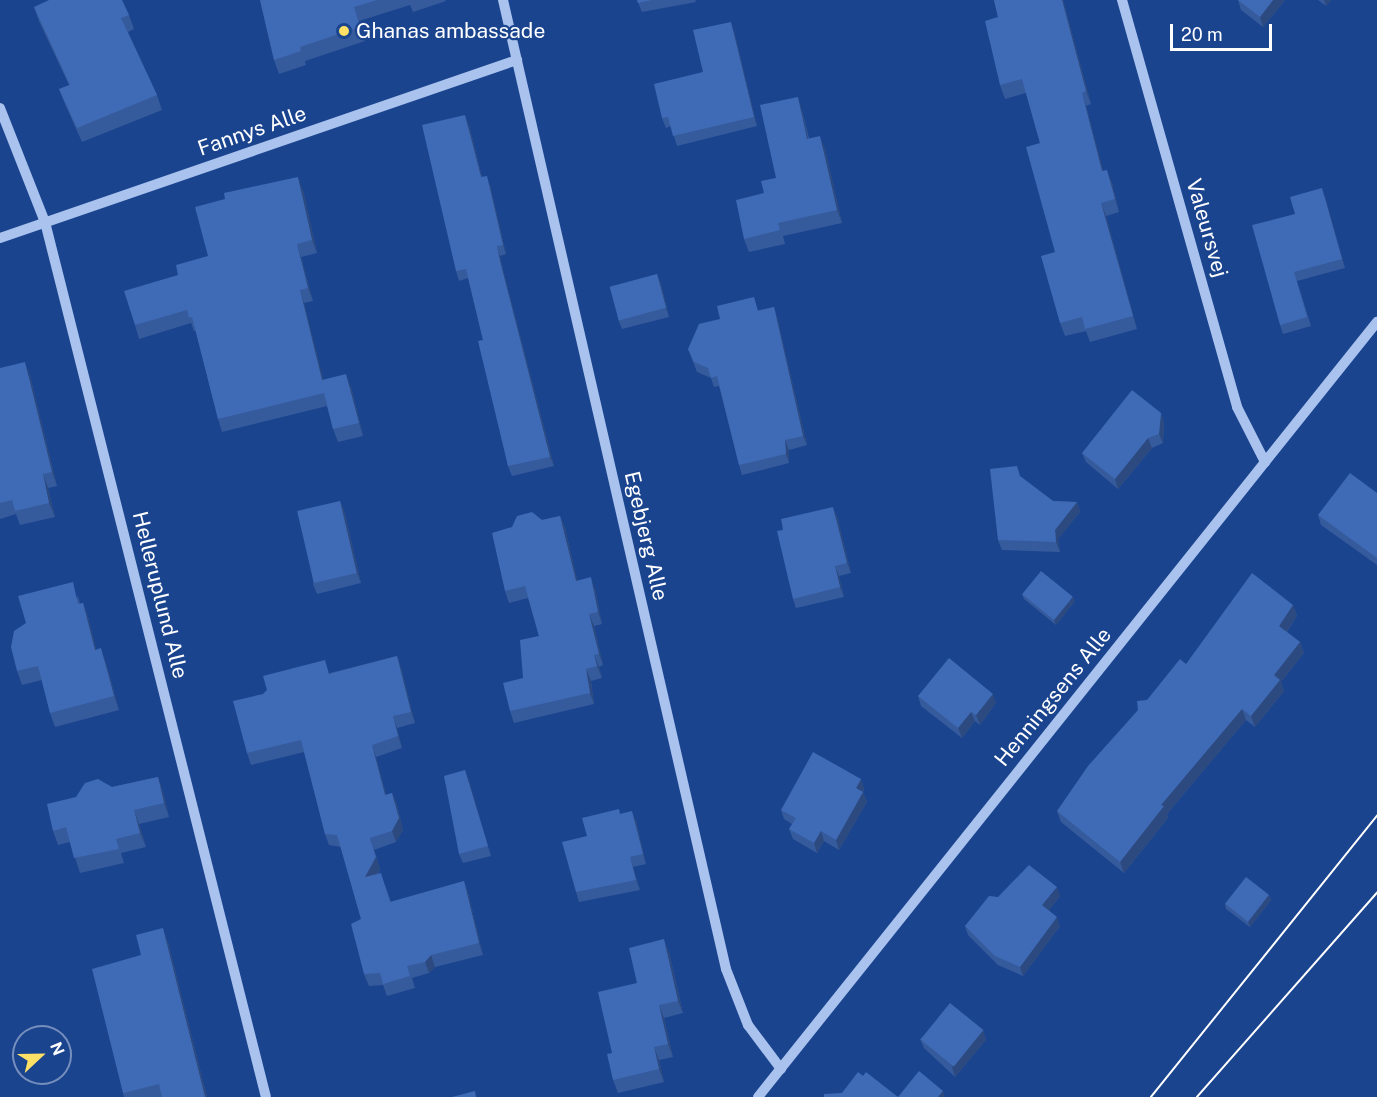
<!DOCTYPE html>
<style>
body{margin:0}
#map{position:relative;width:1377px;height:1097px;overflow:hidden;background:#1b448f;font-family:"Public Sans",sans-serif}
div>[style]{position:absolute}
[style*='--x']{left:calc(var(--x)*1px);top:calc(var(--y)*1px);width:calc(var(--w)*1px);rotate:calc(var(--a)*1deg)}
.minor>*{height:10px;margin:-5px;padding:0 5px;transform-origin:5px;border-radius:5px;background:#a9c2ee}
.tram>*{height:1.5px;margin:-0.75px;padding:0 0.75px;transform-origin:0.75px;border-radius:0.75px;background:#fff}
.wall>*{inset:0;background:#365b9c}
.shaded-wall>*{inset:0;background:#2c4a7f}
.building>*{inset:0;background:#3f6ab5;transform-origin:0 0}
.dots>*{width:16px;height:16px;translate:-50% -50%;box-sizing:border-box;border:3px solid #1b448f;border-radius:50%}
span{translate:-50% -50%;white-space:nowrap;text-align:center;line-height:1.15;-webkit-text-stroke:4.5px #1b448f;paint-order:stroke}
.poi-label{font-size:21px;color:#fff}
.left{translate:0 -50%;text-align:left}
.street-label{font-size:21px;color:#fff}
.north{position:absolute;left:12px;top:1025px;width:60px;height:60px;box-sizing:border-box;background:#1b448f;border:2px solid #768fbc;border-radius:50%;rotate:68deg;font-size:16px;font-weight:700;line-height:24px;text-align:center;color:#fff}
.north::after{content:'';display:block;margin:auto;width:21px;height:27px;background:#ffe066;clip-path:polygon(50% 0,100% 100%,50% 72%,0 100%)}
.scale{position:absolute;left:1170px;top:24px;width:102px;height:27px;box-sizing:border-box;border:3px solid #fff;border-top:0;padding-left:8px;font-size:18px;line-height:21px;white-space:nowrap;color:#fff;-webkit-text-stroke:4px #1b448f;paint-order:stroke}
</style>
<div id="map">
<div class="minor">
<div style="--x:503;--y:0;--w:994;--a:77.04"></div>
<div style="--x:726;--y:969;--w:60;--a:68.6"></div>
<div style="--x:748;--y:1025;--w:55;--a:53.1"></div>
<div style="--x:1122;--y:0;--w:423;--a:74.2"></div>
<div style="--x:1237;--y:407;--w:62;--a:63"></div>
<div style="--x:0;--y:108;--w:123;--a:68.5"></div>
<div style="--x:45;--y:222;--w:902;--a:75.83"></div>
<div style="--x:0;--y:238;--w:547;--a:-19"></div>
<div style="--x:758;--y:1097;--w:992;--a:-51.39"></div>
</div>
<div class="tram">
<div style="--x:1151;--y:1097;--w:361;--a:-51.2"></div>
<div style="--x:1197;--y:1097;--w:272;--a:-48.6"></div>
</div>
<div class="wall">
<div style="clip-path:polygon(260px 0,445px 0,446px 1px,413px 12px,410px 5px,359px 21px,365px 41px,305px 61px,306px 65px,279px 74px,274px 60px)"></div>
<div style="clip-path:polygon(637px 0,695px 0,696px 2px,642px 12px)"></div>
<div style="clip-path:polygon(994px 0,1063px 0,1091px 104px,1086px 106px,1103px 171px,1112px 183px,1119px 212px,1106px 216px,1137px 329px,1090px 342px,1086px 331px,1065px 336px,1060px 323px,1055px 252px,1040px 143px,1026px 93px,1005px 99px,1000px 85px,998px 17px)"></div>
<div style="clip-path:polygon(1238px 0,1285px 0,1263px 27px,1241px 10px)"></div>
<div style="clip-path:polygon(1318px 0,1331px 0,1326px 6px)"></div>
<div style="clip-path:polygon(34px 7px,129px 15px,134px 29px,128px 32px,157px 95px,162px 110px,82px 142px,65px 104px,59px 89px,69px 85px,39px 21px)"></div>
<div style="clip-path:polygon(734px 31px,757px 126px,677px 146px,671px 126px,666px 128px,662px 118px,703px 72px)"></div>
<div style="clip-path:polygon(802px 110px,809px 138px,825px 149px,842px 223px,783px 236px,785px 244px,749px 252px,744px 239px,764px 193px,776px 178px)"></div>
<div style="clip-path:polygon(469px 125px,482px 177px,490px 185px,506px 254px,500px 256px,503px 270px,554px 466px,512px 476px,508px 466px,483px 340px,468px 278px,459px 281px,456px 271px)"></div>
<div style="clip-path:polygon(303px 190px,317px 253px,301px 257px,313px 301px,304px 303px,323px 380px,351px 387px,363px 436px,338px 442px,333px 429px,327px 406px,222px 432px,218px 419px,196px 331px,194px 331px,191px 323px,139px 339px,135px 325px,178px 275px,208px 256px,225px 199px)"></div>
<div style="clip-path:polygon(1325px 197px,1345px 268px,1297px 281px,1311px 326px,1283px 334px,1280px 325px,1295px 214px)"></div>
<div style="clip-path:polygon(657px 274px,661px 284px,669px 317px,622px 329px,618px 319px)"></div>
<div style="clip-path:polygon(774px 307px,777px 317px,807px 445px,789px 450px,789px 463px,742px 475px,739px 465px,719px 386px,714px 387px,711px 378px,697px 372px,688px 349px,759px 310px)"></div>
<div style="clip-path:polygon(0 368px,30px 376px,57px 486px,48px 488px,55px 517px,20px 525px,16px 514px,0 519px)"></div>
<div style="clip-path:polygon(1161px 413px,1164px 423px,1163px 443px,1152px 448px,1118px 489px,1086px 462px,1082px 453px)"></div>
<div style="clip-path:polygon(1021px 477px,1053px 501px,1077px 502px,1080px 512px,1058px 539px,1060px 552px,1002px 550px,998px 540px)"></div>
<div style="clip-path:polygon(1377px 493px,1377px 565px,1321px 525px,1318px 515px)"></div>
<div style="clip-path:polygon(340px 501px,344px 510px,361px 583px,317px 594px,313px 584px)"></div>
<div style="clip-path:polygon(560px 516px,565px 528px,577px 580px,595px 589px,602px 624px,594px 626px,603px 665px,599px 667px,602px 678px,591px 681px,594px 704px,514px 723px,510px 711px,523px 678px,539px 636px,528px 598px,509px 603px,505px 591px,542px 520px)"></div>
<div style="clip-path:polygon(837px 516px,851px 573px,839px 576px,844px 597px,796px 608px,793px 599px)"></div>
<div style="clip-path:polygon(1022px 594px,1075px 601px,1056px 625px,1024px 599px)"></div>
<div style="clip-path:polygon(78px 596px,80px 604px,83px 603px,88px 617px,96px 650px,106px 663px,119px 710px,55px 727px,50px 713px,42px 680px,22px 685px,17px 671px)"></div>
<div style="clip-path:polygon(1293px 605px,1297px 616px,1287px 632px,1300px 642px,1304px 653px,1281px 682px,1284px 691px,1255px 727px,1246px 720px,1167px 814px,1168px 818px,1124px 873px,1061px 822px,1057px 811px,1147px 700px,1186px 664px)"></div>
<div style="clip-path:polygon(397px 656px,401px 668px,415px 723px,397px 728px,402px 748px,376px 757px,386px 795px,392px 793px,397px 805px,403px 830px,396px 842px,374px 850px,380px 869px,378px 874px,385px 885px,391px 902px,464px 881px,468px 893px,483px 955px,435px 967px,429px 973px,412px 978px,415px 988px,387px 996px,383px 985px,369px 986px,364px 974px,361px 919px,341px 847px,329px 845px,325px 834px,304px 752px,251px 765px,247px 753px,330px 673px)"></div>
<div style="clip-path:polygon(918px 696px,996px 703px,980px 725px,975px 721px,962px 738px,921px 706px)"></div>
<div style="clip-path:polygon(465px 770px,491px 856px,463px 863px,459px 854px)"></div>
<div style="clip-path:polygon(158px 777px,163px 792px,169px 817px,139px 824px,146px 847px,121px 853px,124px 863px,80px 873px,70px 842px,58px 845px,53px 831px,112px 787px)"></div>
<div style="clip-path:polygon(861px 779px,864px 789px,863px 792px,867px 802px,839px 850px,824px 841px,817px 853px,793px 839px,789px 829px,792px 824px,784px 819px,781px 810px)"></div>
<div style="clip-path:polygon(621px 814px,636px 821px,646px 864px,633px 867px,640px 890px,579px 902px,576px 892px,587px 836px)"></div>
<div style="clip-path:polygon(1269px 895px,1271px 900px,1250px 927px,1226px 909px,1225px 904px)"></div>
<div style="clip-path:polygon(1060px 896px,1049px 910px,1060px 926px,1023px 976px,998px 965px,968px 935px,965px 926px,998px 897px)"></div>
<div style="clip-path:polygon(168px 942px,207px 1097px,124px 1097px,123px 1093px,141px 955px)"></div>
<div style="clip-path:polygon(669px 952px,683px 1013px,664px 1018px,673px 1057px,659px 1060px,664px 1082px,618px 1093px,613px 1080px,612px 1053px,637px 983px)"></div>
<div style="clip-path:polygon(983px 1030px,986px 1040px,955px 1077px,924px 1048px,920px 1039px)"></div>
</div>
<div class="shaded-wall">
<div style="clip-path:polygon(1062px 0,1063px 0,1091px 104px,1086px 91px)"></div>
<div style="clip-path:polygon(1273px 0,1285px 0,1263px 27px,1260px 17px)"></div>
<div style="clip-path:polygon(1324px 0,1331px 0,1326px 6px)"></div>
<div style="clip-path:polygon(731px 22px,734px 31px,757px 126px,754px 117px)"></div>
<div style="clip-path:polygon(1082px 93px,1086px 106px,1107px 184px,1102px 171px)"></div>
<div style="clip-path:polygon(798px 97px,802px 110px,811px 152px,807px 139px)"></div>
<div style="clip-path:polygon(465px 115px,469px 125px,484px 186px,481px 177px)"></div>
<div style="clip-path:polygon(820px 136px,825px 149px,842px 223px,837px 210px)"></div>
<div style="clip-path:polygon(1107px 170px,1112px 183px,1119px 212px,1115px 199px)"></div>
<div style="clip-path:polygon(487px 176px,490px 185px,506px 254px,503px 245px)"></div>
<div style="clip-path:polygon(298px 177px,303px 190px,317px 253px,312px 240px)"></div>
<div style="clip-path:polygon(1322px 188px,1325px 197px,1345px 268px,1342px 259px)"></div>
<div style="clip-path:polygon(1101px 203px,1106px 216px,1137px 329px,1133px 316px)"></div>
<div style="clip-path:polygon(297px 244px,301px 257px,313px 301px,308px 288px)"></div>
<div style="clip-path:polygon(497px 246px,500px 256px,503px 270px,554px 466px,550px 457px,500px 261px)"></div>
<div style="clip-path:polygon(657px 274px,661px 284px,669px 317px,666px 308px)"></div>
<div style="clip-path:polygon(300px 290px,304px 303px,327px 393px,322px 380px)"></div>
<div style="clip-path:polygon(774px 307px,777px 317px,807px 445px,803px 436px)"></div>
<div style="clip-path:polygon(25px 362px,30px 376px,57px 486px,52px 472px)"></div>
<div style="clip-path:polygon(346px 374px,351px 387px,363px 436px,359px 423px)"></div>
<div style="clip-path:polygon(1161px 413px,1164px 423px,1163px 443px,1159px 434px)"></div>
<div style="clip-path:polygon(1148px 438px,1152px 448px,1118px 489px,1115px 479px)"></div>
<div style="clip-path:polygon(785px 440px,789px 450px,789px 463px,786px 454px)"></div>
<div style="clip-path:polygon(43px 474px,48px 488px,55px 517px,49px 503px)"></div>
<div style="clip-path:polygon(340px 501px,344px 510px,361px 583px,357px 573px)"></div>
<div style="clip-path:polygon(1077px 502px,1080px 512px,1058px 539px,1060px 552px,1056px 542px,1055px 530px)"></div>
<div style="clip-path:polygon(833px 507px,837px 516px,851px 573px,847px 563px)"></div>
<div style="clip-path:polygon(560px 516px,565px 528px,580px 592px,576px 581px)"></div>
<div style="clip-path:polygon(835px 566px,839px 576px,844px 597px,840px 587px)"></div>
<div style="clip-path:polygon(591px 577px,595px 589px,602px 624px,598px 612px)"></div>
<div style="clip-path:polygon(1073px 597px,1075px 601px,1056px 625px,1054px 620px)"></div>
<div style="clip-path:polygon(83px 603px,88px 617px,100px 664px,95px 650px)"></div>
<div style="clip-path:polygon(1293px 605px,1297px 616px,1283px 637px,1279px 626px)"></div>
<div style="clip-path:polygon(589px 614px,594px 626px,603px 665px,599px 654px)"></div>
<div style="clip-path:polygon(1300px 642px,1304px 653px,1281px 682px,1284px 691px,1255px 727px,1251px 716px,1274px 675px)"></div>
<div style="clip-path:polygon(101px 648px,106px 663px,119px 710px,114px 696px)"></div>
<div style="clip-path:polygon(594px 655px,599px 667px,602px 678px,597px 666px)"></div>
<div style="clip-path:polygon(397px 656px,401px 668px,415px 723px,411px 712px)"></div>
<div style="clip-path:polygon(586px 669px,591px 681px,594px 704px,590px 693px)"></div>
<div style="clip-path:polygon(993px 694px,996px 703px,980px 725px,976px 715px)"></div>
<div style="clip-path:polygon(1242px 709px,1246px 720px,1167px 814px,1168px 818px,1124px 873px,1120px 862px,1161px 805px)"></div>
<div style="clip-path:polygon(971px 712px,975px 721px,962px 738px,958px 728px)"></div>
<div style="clip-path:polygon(393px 716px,397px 728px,402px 748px,398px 736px)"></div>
<div style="clip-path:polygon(372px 745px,376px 757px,389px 807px,385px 795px)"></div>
<div style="clip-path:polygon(465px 770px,469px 780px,491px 856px,488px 846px)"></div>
<div style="clip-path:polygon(158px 777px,163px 792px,169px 817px,164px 803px)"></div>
<div style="clip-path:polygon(861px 779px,864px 789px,859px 798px,856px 788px)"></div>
<div style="clip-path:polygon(863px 792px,867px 802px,839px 850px,836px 840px)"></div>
<div style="clip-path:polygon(392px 793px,397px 805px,403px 830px,396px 842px,392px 831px)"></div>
<div style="clip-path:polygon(134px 810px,139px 824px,146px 847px,140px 833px)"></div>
<div style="clip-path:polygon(632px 811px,636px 821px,646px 864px,643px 854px)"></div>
<div style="clip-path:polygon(821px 831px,824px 841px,817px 853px,814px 843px)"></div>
<div style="clip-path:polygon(370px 838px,380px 869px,369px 888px,365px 877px)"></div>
<div style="clip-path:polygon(630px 857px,633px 867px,640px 890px,636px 880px)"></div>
<div style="clip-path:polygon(464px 881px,468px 893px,483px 955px,479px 943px)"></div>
<div style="clip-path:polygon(1057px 887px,1060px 896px,1046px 914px,1042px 905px)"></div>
<div style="clip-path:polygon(1269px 895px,1271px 900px,1250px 927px,1248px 922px)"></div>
<div style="clip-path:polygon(1057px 917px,1060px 926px,1023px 976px,1020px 967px)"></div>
<div style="clip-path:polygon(163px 928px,168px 942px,207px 1097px,205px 1097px)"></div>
<div style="clip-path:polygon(664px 939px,669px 952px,683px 1013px,678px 1001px)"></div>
<div style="clip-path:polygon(431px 955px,435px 967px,429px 973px,425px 962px)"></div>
<div style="clip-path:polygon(659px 1005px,664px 1018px,673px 1057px,668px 1044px)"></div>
<div style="clip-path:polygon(983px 1030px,986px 1040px,955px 1077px,952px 1067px)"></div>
<div style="clip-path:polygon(654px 1047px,659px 1060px,664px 1082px,659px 1069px)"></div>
<div style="clip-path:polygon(943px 1091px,945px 1097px,938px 1097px)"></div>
</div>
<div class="building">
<div style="clip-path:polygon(49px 0,122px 0,129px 15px,121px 18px,157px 95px,77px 128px,59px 89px,70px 85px,34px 7px)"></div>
<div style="clip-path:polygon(260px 0,377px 0,354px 7px,360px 27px,300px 47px,301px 51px,274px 60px)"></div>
<div style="clip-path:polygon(637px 0,652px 0,638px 3px)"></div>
<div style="clip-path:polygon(994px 0,1062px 0,1086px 91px,1082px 93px,1102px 171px,1107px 170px,1115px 199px,1101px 203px,1133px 316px,1085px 329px,1082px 317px,1060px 323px,1041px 256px,1055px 252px,1026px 147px,1040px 143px,1022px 79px,1000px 85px,985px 21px,998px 17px)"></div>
<div style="clip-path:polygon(1238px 0,1273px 0,1260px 17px)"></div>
<div style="clip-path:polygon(731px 22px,754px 117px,673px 136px,668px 117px,662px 118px,654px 84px,703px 72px,693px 30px)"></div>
<div style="clip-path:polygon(798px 97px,807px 139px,820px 136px,837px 210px,778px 223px,780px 230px,744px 239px,736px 200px,764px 193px,761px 181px,776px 178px,760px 105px)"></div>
<div style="clip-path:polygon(465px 115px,481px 177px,487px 176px,503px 245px,497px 246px,500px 261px,550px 457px,508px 466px,478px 341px,483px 340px,466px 269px,456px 271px,422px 125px)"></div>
<div style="clip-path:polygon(298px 177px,312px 240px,297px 244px,308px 288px,300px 290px,322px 380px,346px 374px,359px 423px,333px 429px,324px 393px,218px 419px,192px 317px,189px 318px,187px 310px,135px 325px,124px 291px,178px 275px,176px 265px,208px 256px,195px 207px,225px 199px,224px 193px)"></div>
<div style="clip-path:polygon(1322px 188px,1342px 259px,1294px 272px,1307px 317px,1280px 325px,1252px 225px,1295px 214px,1290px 197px)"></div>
<div style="left:657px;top:274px;width:35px;height:49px;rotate:75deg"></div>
<div style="clip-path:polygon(754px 297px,758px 311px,774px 307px,803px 436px,785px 440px,786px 454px,739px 465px,717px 376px,711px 378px,708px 368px,694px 362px,688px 349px,699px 324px,720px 319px,717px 306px)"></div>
<div style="clip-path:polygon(25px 362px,52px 472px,43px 474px,49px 503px,15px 511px,12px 500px,0 503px,0 368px)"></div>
<div style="clip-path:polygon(1132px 390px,1161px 413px,1159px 434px,1148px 438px,1115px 479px,1082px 453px)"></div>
<div style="clip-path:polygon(1017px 466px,1020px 476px,1053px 501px,1077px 502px,1055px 530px,1056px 542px,998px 540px,990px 469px)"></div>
<div style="clip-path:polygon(1350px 473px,1377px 493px,1377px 558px,1318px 515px)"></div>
<div style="left:340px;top:501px;width:74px;height:44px;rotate:77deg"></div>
<div style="clip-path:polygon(833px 507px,847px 563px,835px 566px,840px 587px,793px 599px,777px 531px,783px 530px,781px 519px)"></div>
<div style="clip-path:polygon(532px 512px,542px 520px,560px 516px,576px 581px,591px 577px,598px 612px,589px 614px,599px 654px,594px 655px,597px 666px,586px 669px,590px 693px,510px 711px,503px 683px,523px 678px,520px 640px,539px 636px,525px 586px,505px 591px,492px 533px,512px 527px,517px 516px)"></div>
<div style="left:1041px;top:571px;width:41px;height:30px;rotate:39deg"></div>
<div style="clip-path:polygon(1252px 573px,1293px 605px,1279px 626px,1300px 642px,1274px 675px,1280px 680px,1251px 716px,1242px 709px,1161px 805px,1164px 806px,1120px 862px,1057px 811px,1088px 766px,1138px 710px,1137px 701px,1147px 700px,1180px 659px,1186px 664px)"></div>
<div style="clip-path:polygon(73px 582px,78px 604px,83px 603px,95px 650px,101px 648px,114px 696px,50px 713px,38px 666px,17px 671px,11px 647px,14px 631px,26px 623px,18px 596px)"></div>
<div style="clip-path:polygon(397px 656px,411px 712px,393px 716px,398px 736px,372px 745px,385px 795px,392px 793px,399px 818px,392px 831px,370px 838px,376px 857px,365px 877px,381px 873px,390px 902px,464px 881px,479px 943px,431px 955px,425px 962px,407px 966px,410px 976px,383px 984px,380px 973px,364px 974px,351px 924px,361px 919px,337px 835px,325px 834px,301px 740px,247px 753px,233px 701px,263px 694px,267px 690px,263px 676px,325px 660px,329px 674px)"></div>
<div style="clip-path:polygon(949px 658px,993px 694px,976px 715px,971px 712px,958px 728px,918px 696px)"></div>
<div style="clip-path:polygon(813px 752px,861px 779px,856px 788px,863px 792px,836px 840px,821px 831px,814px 843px,789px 829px,796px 818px,781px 810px)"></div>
<div style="clip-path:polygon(465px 770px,488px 846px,459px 854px,444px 776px)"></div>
<div style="clip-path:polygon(158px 777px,164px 803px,134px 810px,140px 833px,116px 839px,119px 849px,74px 858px,66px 827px,53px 831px,47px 804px,76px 797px,85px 783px,98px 779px,112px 787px)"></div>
<div style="clip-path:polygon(619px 809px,620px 814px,632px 811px,643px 854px,630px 857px,636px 880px,576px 892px,562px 842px,587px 836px,582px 818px)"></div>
<div style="clip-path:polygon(1029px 865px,1057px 887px,1042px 905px,1057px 917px,1020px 967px,995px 956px,965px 926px,989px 896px,998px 897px)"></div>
<div style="left:1246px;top:877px;width:29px;height:34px;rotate:38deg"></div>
<div style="clip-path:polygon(163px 928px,205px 1097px,162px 1097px,159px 1084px,123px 1093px,92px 969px,141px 955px,136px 935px)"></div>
<div style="clip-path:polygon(664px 939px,678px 1001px,659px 1005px,668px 1044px,654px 1047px,659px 1069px,613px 1080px,607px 1054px,612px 1053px,598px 992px,637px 983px,629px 948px)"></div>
<div style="left:950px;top:1003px;width:43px;height:47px;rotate:39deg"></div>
<div style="clip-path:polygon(919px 1071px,943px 1091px,938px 1097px,824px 1097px,824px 1094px,842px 1093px,858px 1072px,863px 1076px,866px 1072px,898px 1097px)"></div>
<div style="clip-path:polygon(475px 1091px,476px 1097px,452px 1097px)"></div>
</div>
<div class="dots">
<div style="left:344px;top:31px;background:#ffe066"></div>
</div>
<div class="poi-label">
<span class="left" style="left:356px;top:31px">Ghanas ambassade</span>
</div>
<div class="street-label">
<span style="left:252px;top:131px;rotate:-19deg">Fannys Alle</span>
<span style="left:1207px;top:228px;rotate:74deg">Valeursvej</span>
<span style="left:646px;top:536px;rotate:77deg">Egebjerg Alle</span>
<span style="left:160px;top:595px;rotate:76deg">Helleruplund Alle</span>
<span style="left:1053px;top:697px;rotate:-51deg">Henningsens Alle</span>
</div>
<div class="north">N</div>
<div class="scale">20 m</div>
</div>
